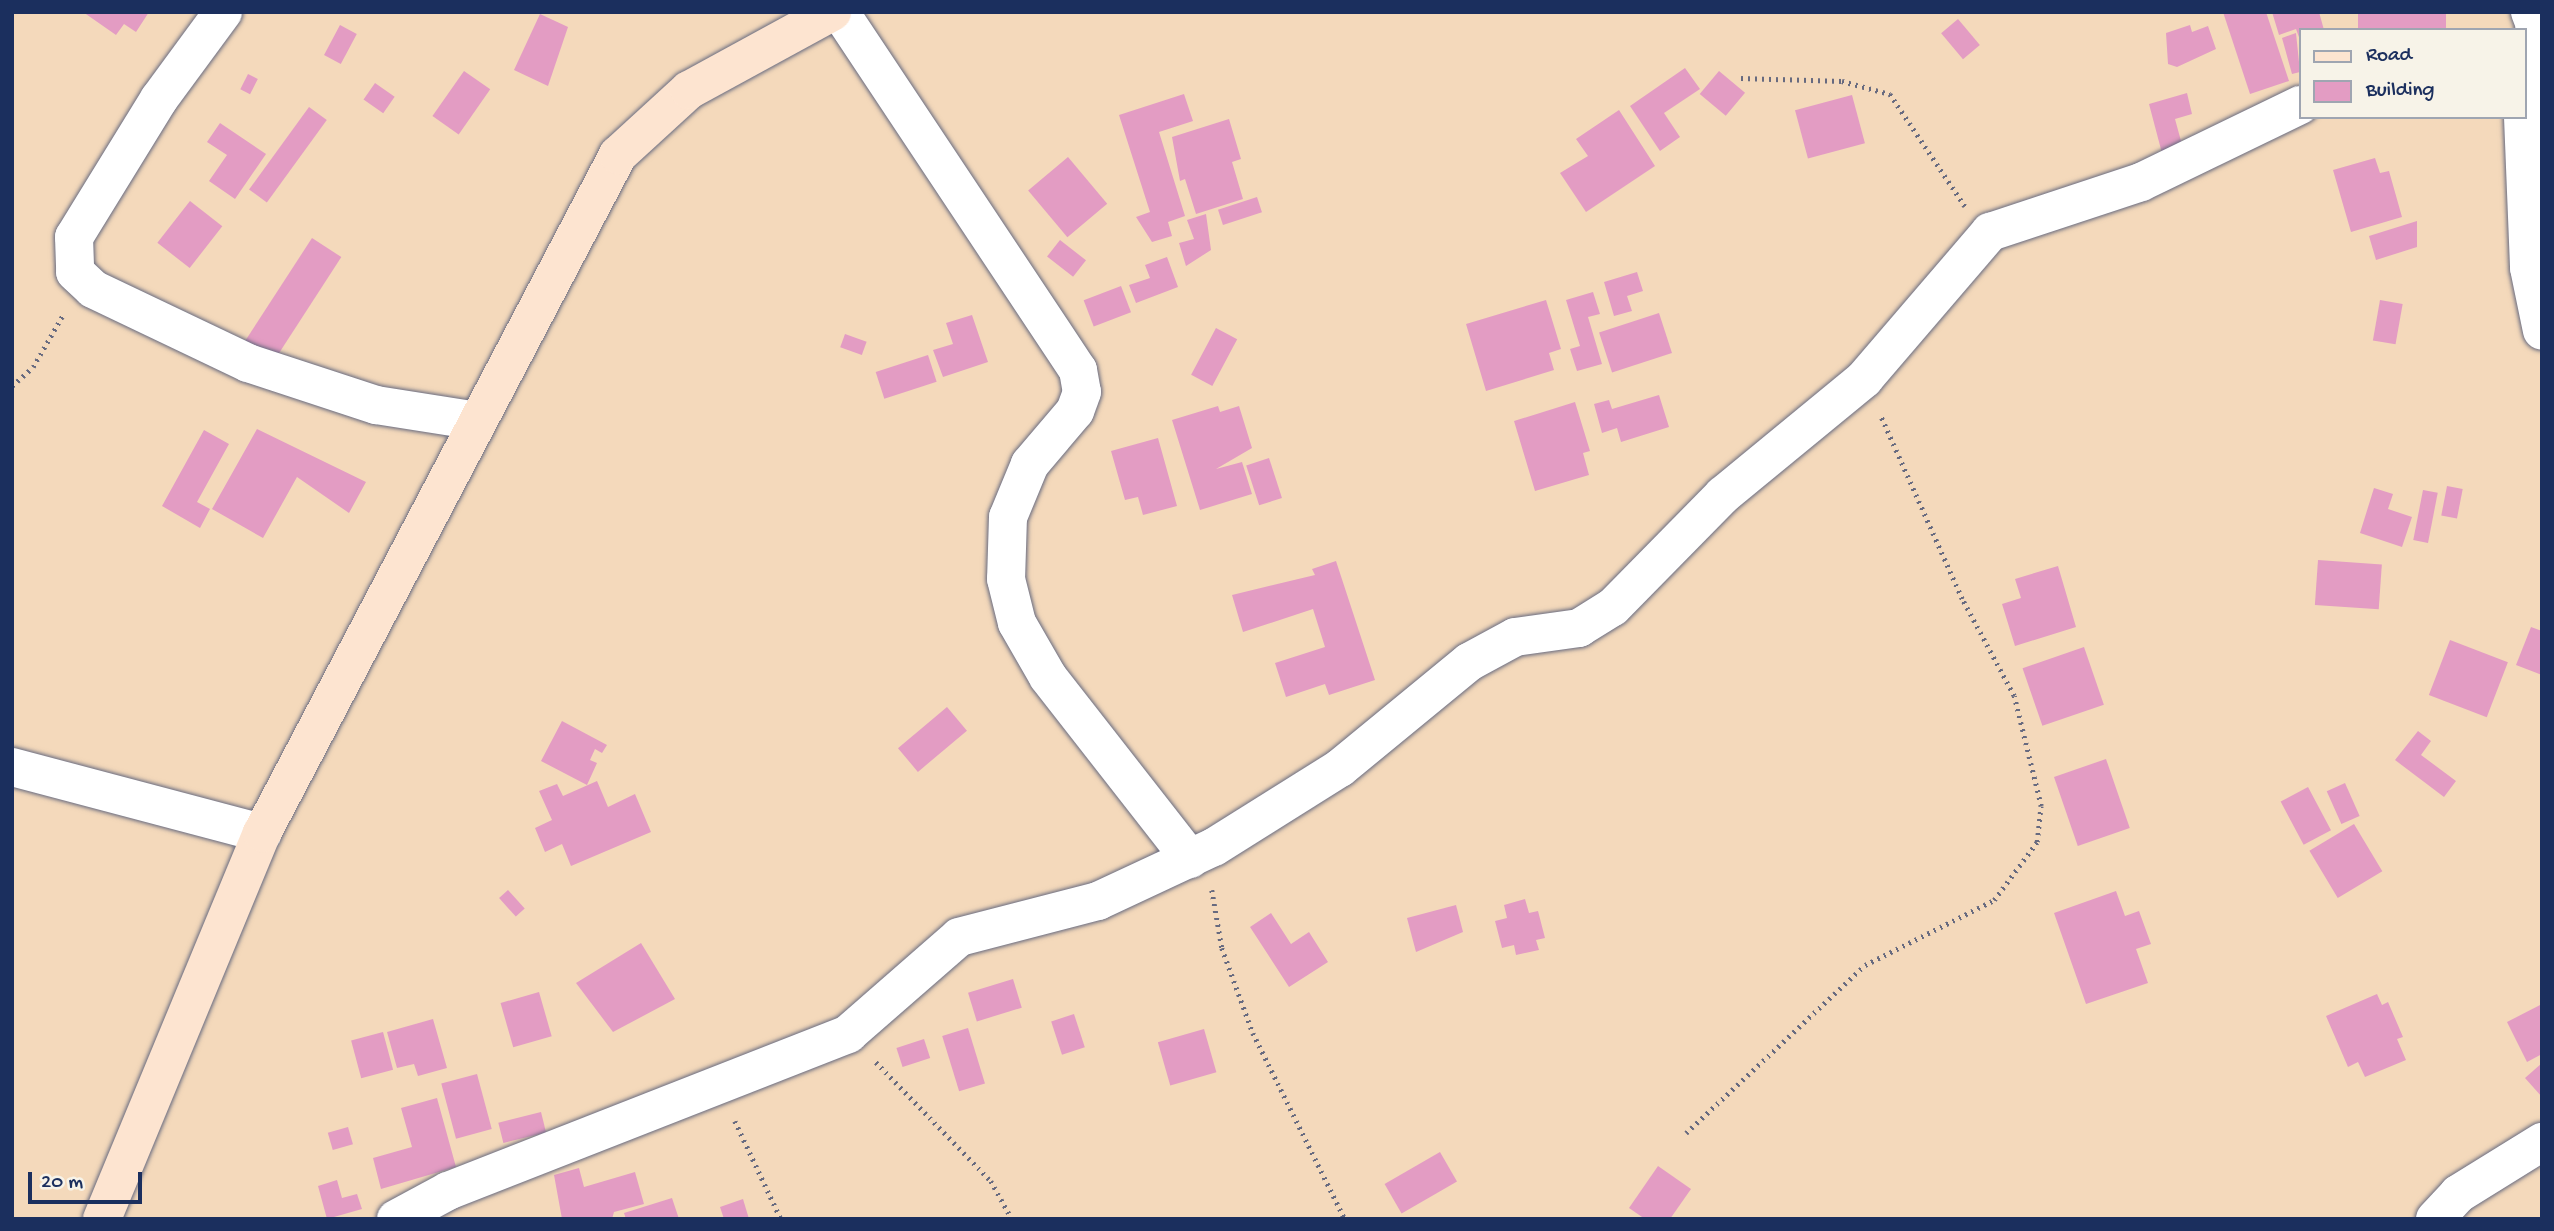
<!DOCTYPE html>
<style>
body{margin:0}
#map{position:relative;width:2554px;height:1231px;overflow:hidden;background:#f4d9bb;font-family:"Gochi Hand",sans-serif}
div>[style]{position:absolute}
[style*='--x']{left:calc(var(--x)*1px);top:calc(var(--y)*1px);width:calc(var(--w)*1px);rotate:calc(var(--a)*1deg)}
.building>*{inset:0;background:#e39cc3;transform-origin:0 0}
.path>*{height:4.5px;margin-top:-2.25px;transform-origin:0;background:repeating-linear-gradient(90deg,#676a7f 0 2px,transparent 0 7px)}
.roads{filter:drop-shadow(0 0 2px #676a7f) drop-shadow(0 0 2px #676a7f)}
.street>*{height:38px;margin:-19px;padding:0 19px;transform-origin:19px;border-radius:19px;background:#fff}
.secondary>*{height:38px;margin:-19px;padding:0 19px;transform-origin:19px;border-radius:19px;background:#fde4d0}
span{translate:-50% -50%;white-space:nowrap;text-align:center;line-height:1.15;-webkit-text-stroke:6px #f7f3e8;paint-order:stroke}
.frame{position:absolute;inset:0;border:14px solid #1b2f5e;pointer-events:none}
.legend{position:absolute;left:2299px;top:28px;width:228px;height:91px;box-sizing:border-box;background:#f7f3e8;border:2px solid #9fa5b1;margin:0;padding:9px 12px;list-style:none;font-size:21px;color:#1b2f5e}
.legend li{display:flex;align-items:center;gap:14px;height:35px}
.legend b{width:35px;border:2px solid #9fa5b1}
.scale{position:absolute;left:28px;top:1172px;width:114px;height:32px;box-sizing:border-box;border:4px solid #1b2f5e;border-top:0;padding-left:9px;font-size:21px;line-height:24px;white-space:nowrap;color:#1b2f5e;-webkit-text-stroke:5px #f7f3e8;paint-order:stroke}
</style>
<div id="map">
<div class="building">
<div style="clip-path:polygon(83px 12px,149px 12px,136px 32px,124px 24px,116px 35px)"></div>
<div style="clip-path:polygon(2223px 12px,2266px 12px,2289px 81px,2250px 94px)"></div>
<div style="clip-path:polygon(2272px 12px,2319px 12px,2324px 30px,2300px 30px,2300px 40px,2296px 29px,2279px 35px)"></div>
<div style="left:2358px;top:12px;width:88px;height:19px"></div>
<div style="clip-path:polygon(540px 14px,568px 27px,548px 86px,514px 70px)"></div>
<div style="left:1958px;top:19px;width:34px;height:22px;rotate:50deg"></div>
<div style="left:340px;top:25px;width:19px;height:34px;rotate:28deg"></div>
<div style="clip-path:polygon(2190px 25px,2192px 32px,2208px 26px,2216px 49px,2177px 67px,2168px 64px,2166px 33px)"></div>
<div style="clip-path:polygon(2296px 33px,2300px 72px,2292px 74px,2282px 38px)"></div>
<div style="clip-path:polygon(1685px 68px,1700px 89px,1664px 113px,1680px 137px,1660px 151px,1630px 106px)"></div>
<div style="left:464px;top:71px;width:32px;height:55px;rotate:35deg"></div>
<div style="left:1719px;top:71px;width:34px;height:30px;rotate:40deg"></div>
<div style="left:248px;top:74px;width:11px;height:17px;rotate:27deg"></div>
<div style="left:375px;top:83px;width:24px;height:20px;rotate:35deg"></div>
<div style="clip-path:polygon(2187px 93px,2192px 114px,2175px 119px,2184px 152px,2163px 157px,2149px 104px)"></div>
<div style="clip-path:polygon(1184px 94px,1193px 121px,1159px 132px,1185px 216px,1168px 222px,1172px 236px,1152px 242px,1136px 217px,1150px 212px,1119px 115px)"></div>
<div style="left:1852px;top:95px;width:50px;height:59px;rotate:75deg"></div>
<div style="left:309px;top:107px;width:22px;height:102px;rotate:36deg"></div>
<div style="clip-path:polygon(1619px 110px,1655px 166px,1586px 212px,1560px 173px,1588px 156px,1576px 139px)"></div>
<div style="clip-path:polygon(1229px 119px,1241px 159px,1232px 162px,1243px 199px,1196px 214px,1185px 179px,1180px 181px,1172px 137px)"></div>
<div style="clip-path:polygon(220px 123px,266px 154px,235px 199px,209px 181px,227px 155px,207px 142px)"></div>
<div style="left:1068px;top:157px;width:61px;height:52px;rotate:50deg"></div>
<div style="clip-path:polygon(2375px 158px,2380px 173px,2389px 171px,2402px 217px,2351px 232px,2333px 170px)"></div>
<div style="left:1257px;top:197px;width:16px;height:41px;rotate:72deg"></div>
<div style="left:190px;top:201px;width:41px;height:53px;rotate:38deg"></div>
<div style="clip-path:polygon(1206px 214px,1211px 250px,1186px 266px,1179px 243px,1194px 239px,1187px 220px)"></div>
<div style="clip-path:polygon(2417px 221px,2417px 247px,2376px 260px,2369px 236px)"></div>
<div style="left:312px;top:238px;width:35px;height:128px;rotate:33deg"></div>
<div style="left:1060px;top:240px;width:33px;height:21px;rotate:38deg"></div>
<div style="clip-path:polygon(1167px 257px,1178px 287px,1136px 303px,1129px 285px,1150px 278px,1145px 265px)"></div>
<div style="clip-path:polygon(1637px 272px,1643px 291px,1627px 296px,1632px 311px,1614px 316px,1604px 282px)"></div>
<div style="left:1121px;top:286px;width:28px;height:40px;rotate:69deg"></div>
<div style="clip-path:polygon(1593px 292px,1600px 314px,1588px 317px,1602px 364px,1577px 371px,1570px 349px,1580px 346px,1566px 300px)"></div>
<div style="clip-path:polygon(1546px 300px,1561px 349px,1549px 353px,1554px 370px,1486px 391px,1466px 324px)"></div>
<div style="left:2380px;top:300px;width:23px;height:41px;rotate:10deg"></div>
<div style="left:1659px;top:313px;width:42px;height:63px;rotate:72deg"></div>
<div style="clip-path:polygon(972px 315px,988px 362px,943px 377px,933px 350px,953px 344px,946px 323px)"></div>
<div style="left:1216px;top:328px;width:24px;height:53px;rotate:28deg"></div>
<div style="left:845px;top:334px;width:23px;height:14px;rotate:20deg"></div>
<div style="left:928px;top:355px;width:28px;height:55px;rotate:72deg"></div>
<div style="clip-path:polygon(1659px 395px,1669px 427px,1621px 442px,1617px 428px,1602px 433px,1594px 404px,1609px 400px,1612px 409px)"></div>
<div style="clip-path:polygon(1575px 402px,1590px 451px,1583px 453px,1589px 475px,1535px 491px,1514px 421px)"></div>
<div style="clip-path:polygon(1218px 406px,1220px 412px,1239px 406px,1252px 448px,1216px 469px,1242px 462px,1252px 494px,1200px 510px,1172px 420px)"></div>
<div style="clip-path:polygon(257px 429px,366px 482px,349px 513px,297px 477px,263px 538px,212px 509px)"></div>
<div style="clip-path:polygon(204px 430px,229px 444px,197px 502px,210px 509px,200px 528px,162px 506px)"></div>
<div style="clip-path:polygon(1158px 438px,1177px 506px,1143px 515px,1138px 497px,1125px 500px,1111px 451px)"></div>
<div style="left:1269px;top:458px;width:42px;height:24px;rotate:72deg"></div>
<div style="left:2447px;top:486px;width:16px;height:30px;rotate:11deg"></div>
<div style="clip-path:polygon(2374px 488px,2393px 494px,2388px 509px,2412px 517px,2402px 547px,2360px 533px)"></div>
<div style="left:2423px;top:490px;width:15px;height:51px;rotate:11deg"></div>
<div style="left:2318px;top:560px;width:64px;height:45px;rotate:4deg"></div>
<div style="clip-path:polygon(1336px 561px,1375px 680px,1329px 695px,1325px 684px,1286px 697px,1275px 663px,1325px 647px,1313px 609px,1243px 632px,1232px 595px,1315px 575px,1312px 569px)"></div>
<div style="clip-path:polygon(2058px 566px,2076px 627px,2015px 646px,2002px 604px,2021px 598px,2015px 579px)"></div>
<div style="clip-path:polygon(2531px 627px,2542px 631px,2542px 675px,2516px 665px)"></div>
<div style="left:2450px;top:640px;width:62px;height:59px;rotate:21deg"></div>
<div style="left:2084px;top:647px;width:61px;height:65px;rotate:71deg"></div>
<div style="left:947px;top:707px;width:31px;height:64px;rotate:50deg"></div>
<div style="clip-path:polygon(562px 721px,607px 745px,602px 753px,595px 749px,590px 760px,597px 763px,587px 785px,541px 761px)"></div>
<div style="clip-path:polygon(2418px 731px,2431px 741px,2421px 755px,2456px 781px,2444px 797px,2395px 760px)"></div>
<div style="left:2106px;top:759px;width:73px;height:55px;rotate:71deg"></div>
<div style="clip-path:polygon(597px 781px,608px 807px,635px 794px,651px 832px,571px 866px,562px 844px,545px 852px,535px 828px,552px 820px,539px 791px,557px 784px,563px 796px)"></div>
<div style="left:2345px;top:783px;width:36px;height:20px;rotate:66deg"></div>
<div style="left:2308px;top:787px;width:49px;height:31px;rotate:62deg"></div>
<div style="left:2354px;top:824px;width:55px;height:52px;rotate:59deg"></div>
<div style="left:508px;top:890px;width:25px;height:12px;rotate:48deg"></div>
<div style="clip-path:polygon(2116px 891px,2125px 916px,2139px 911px,2151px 944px,2136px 949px,2148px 983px,2086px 1004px,2054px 913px)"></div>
<div style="clip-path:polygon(1525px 899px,1529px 913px,1538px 911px,1545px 938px,1536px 940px,1539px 950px,1516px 955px,1514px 945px,1502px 948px,1495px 921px,1507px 918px,1504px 905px)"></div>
<div style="clip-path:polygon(1456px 905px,1463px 932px,1416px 952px,1407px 918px)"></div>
<div style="clip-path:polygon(1271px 913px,1291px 944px,1309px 932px,1328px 962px,1289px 987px,1250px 927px)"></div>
<div style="clip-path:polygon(641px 943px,675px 999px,613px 1032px,576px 983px)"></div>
<div style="left:1013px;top:979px;width:30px;height:47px;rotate:73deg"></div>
<div style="left:539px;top:992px;width:46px;height:40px;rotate:74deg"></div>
<div style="clip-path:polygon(2377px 994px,2382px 1005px,2388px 1002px,2403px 1037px,2397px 1039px,2406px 1060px,2365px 1077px,2358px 1062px,2348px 1067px,2326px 1016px)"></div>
<div style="clip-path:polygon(2542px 1004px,2542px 1054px,2527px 1062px,2507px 1022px)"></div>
<div style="left:1074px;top:1014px;width:35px;height:24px;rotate:72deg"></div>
<div style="clip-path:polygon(433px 1019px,447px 1068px,418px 1076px,414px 1064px,397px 1068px,387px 1032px)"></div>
<div style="left:968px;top:1028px;width:58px;height:27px;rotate:73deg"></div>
<div style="left:1204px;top:1029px;width:45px;height:48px;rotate:74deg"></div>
<div style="left:383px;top:1032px;width:39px;height:33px;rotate:75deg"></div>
<div style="left:924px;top:1039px;width:20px;height:29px;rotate:72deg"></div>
<div style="clip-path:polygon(2542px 1063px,2542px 1097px,2525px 1078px)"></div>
<div style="left:477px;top:1074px;width:57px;height:37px;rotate:75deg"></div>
<div style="clip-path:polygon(437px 1098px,456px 1167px,381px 1189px,373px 1158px,412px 1147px,401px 1108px)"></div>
<div style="left:541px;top:1112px;width:21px;height:44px;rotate:76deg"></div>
<div style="left:348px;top:1127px;width:18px;height:21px;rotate:74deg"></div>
<div style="left:1440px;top:1152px;width:34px;height:64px;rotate:60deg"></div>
<div style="clip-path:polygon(1658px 1166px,1691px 1189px,1670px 1219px,1645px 1219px,1629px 1208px)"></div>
<div style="clip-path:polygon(579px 1168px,584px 1187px,635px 1172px,644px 1204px,614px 1212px,612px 1219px,562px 1219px,554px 1175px)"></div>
<div style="clip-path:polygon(337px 1180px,342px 1198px,357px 1194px,362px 1209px,327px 1219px,318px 1186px)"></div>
<div style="clip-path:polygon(672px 1198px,679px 1219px,626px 1219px,624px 1213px)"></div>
<div style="clip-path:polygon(743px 1199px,749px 1219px,724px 1219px,720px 1207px)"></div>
</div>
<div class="path">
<div style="--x:1741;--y:78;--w:101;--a:1.7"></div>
<div style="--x:1842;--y:81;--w:50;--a:15.2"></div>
<div style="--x:1890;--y:94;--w:135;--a:56.2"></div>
<div style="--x:12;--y:386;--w:28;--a:-42"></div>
<div style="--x:33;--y:367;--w:62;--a:-60.1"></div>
<div style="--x:1212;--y:890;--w:59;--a:80.2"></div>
<div style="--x:1222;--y:948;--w:90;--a:70"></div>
<div style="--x:1253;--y:1033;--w:208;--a:63.7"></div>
<div style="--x:876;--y:1062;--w:165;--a:46"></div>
<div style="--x:991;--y:1181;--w:43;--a:61.1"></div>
<div style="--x:735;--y:1121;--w:108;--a:64.9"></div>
<div style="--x:1686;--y:1133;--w:245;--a:-43.2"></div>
<div style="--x:1865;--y:965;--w:144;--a:-26.7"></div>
<div style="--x:1994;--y:900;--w:72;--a:-53.4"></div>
<div style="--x:2037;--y:842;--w:36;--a:-84"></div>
<div style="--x:2041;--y:806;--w:113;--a:-103.8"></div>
<div style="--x:2014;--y:696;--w:110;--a:-118.2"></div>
<div style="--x:1962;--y:599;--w:201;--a:-114"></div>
</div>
<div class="roads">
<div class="street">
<div style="--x:223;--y:12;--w:108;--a:126.3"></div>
<div style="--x:159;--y:99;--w:162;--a:121.6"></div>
<div style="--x:74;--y:237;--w:35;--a:88"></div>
<div style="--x:75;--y:272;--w:25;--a:43"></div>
<div style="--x:93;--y:289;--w:172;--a:25.5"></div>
<div style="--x:248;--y:363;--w:135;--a:18.2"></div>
<div style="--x:376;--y:405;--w:103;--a:8.9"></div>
<div style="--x:840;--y:12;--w:430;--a:56.4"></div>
<div style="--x:1078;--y:370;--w:22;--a:80"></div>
<div style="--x:1082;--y:392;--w:20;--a:110"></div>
<div style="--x:1075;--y:411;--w:70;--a:130.3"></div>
<div style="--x:1030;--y:464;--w:57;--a:112.5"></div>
<div style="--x:1008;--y:517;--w:62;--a:91.8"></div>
<div style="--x:1006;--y:579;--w:45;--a:76"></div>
<div style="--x:1017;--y:623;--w:62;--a:60.1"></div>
<div style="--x:1048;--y:677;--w:231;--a:52"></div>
<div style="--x:2524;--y:108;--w:84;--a:-82.5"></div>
<div style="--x:2535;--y:25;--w:14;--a:-111"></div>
<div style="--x:2523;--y:117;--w:151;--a:87.7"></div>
<div style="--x:2529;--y:268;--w:64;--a:78.3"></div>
<div style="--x:12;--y:767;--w:259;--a:14.8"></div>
<div style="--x:396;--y:1219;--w:59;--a:-28.3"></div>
<div style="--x:448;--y:1191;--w:430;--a:-21.4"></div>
<div style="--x:848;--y:1034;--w:147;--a:-41.1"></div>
<div style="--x:959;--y:937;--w:144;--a:-14.5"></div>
<div style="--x:1098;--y:901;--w:128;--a:-25"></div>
<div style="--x:1214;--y:847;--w:149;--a:-32.1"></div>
<div style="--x:1340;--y:768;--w:167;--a:-39.4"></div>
<div style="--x:1469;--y:662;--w:52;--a:-28.5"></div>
<div style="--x:1515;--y:637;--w:65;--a:-8"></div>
<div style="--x:1579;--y:628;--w:40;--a:-32"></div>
<div style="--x:1613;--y:607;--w:157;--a:-45.5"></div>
<div style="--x:1723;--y:495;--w:183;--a:-39.4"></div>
<div style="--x:1864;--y:379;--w:194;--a:-49.4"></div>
<div style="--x:1990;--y:232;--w:159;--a:-18.3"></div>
<div style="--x:2141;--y:182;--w:177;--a:-25.8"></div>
<div style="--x:2435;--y:1219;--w:34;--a:-47"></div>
<div style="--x:2458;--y:1194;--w:99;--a:-31.8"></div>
</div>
<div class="secondary">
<div style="--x:102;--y:1219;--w:418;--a:-67.5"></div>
<div style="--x:262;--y:833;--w:766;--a:-62.3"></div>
<div style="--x:618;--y:155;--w:96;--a:-42.5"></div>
<div style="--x:689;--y:90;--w:163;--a:-28.6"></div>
</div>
</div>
<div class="frame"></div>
<ul class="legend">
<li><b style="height:9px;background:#fde4d0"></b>Road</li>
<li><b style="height:19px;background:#e39cc3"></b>Building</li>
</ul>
<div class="scale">20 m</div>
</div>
